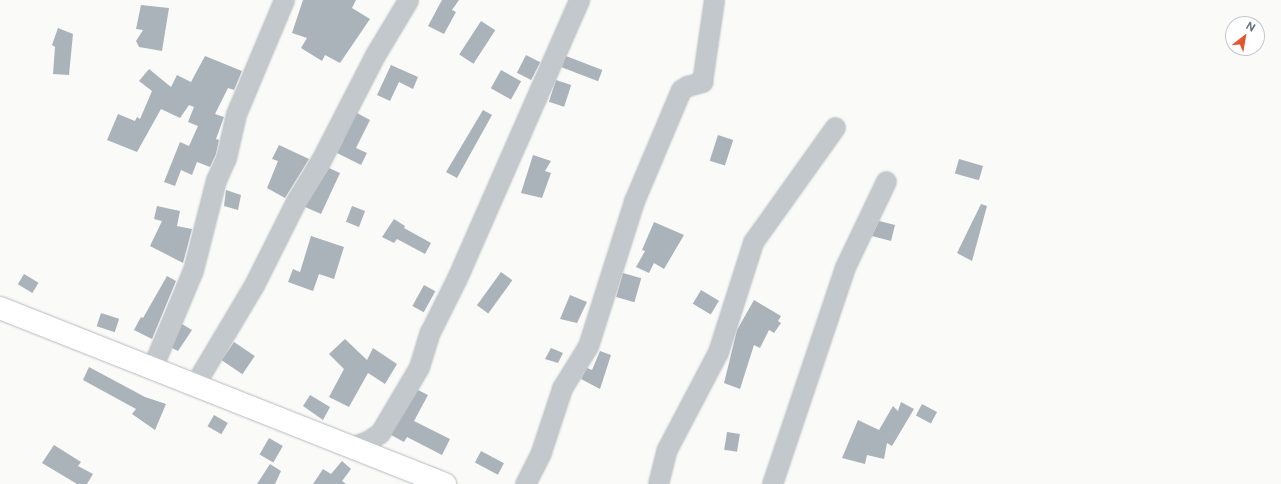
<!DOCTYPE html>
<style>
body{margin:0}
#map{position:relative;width:1281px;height:484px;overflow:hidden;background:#fafaf8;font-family:"Public Sans",sans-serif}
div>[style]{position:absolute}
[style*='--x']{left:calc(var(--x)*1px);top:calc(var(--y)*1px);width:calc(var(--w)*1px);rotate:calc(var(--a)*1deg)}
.building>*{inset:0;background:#aab3b9;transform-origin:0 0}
.roads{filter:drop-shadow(0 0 1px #b5babe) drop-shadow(0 0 1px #b5babe)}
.minor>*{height:19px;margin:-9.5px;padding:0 9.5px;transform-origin:9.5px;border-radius:9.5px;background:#c3c8cc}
.primary>*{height:22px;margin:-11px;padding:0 11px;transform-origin:11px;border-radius:11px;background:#fff}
span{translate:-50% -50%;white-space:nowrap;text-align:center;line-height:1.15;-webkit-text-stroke:4px #fff;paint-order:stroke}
.north{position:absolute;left:1225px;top:16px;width:40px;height:40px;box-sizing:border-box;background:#fff;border:1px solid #c1c8cd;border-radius:50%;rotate:31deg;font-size:11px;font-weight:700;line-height:16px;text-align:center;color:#657683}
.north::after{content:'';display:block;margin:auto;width:14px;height:18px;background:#e4572e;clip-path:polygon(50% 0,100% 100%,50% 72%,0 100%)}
</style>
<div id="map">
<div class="building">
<div style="clip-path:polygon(303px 0,356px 0,352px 8px,370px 19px,340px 63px,325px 55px,322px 61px,301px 48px,307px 38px,292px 33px)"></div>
<div style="clip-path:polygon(442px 0,459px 0,452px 10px,456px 12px,444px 34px,428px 26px)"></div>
<div style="clip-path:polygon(141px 5px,169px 8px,162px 51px,139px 47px,136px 41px,143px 30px,136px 29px)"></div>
<div style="left:481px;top:21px;width:17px;height:40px;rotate:33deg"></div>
<div style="clip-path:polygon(58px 28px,73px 34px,69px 75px,53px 74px,55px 47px,52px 45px)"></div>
<div style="left:526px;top:55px;width:16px;height:20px;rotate:27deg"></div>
<div style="clip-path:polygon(205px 56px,242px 71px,234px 90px,228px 88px,215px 114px,224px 117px,216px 139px,219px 140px,216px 154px,210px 167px,197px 162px,192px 175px,181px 170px,175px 186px,164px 182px,180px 142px,189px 146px,198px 126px,188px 122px,194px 107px,189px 105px,180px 118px,161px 109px,137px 152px,107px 140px,118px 114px,135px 121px,137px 117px,140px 119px,152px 91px,139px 81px,149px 69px,171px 87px,177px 75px,191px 82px)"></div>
<div style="left:566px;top:56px;width:39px;height:12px;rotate:21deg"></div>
<div style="clip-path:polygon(391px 65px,418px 77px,413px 89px,399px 82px,390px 101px,377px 95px)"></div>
<div style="left:501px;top:70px;width:23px;height:21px;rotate:29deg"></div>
<div style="left:556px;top:80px;width:16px;height:23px;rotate:18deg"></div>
<div style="clip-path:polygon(483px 110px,492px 115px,457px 178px,446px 172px)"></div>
<div style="clip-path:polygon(357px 113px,370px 120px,356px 148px,367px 153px,361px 165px,337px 153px)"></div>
<div style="left:718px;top:135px;width:16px;height:27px;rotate:18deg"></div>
<div style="clip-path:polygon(279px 145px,309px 159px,285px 198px,267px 188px,278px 161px,272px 159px)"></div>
<div style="clip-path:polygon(533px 155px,551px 161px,545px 171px,551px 173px,542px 198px,521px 193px)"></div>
<div style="left:959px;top:159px;width:25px;height:15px;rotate:16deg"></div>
<div style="clip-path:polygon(329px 168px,340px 173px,321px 214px,305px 207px)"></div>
<div style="clip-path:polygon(226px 190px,241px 195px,238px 210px,224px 206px)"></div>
<div style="clip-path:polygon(981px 204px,987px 206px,972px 261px,957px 253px)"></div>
<div style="clip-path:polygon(157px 206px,180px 211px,177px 226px,192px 229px,183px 263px,150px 246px,162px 221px,154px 219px)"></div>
<div style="left:352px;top:206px;width:14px;height:17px;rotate:21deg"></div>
<div style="clip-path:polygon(394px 219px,405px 226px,404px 228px,431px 243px,425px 254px,397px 239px,394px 243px,382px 237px)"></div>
<div style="clip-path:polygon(879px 221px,895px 225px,891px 241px,872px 236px)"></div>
<div style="clip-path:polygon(654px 222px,684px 235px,664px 269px,654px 263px,649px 273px,636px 267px,645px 251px,642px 250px)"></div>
<div style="clip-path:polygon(311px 236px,344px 247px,334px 279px,319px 274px,313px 291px,288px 282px,293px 269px,300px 272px)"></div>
<div style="left:501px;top:272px;width:14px;height:41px;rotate:36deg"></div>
<div style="left:623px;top:273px;width:19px;height:25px;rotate:16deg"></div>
<div style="left:24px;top:274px;width:17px;height:12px;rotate:31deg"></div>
<div style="clip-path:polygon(167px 276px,176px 281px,152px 339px,134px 330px,141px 317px,143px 318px)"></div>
<div style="left:424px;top:285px;width:13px;height:24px;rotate:29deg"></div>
<div style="left:701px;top:290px;width:21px;height:16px;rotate:31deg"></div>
<div style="clip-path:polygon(570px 295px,587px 302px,577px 323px,560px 319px)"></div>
<div style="clip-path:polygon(754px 300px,781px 316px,778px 321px,781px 323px,774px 333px,769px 330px,760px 348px,754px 345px,740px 389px,724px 383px,737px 330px)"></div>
<div style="left:101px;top:313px;width:19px;height:14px;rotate:18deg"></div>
<div style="clip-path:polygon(182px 324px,192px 330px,178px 351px,172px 348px)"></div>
<div style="clip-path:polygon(345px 339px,367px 360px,373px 348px,397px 364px,385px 384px,368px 373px,349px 407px,329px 397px,344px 369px,329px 354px)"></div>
<div style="left:234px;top:342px;width:25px;height:22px;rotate:34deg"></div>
<div style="clip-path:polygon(551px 348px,563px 353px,558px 363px,545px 359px)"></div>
<div style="clip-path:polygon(600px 351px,611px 355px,600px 389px,581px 379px,587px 368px,592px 370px)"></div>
<div style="clip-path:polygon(89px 367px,145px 397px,166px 404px,155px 430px,132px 414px,136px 409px,83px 380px)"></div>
<div style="clip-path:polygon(418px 390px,428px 395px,414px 421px,450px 439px,442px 455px,407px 437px,404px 442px,391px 435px)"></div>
<div style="clip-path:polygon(310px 395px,330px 407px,323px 420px,303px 406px)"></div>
<div style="clip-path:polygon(901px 402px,914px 409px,892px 446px,887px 443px,884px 459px,867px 455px,865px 464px,842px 458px,858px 420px,879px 430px,893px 406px,898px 411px)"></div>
<div style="left:922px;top:404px;width:17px;height:13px;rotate:28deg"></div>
<div style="left:214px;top:415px;width:16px;height:13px;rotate:30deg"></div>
<div style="left:727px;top:432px;width:13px;height:18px;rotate:9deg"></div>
<div style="left:269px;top:438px;width:16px;height:19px;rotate:30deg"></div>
<div style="clip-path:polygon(54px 445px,81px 462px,78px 466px,93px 474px,87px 484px,77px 484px,42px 463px)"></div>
<div style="left:481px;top:451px;width:26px;height:13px;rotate:28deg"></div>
<div style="clip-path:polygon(342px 461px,351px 469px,342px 481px,346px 484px,313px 484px,323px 469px,331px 474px)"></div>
<div style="clip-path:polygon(270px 464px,281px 471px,275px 484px,257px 484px)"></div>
</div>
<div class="roads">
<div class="minor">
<div style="--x:152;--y:368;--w:106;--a:-67.3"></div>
<div style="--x:193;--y:270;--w:93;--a:-75.7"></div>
<div style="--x:216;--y:180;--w:24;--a:-66"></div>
<div style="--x:226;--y:158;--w:45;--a:-77.2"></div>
<div style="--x:236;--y:114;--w:124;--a:-67.2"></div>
<div style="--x:195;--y:384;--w:115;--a:-59.2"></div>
<div style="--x:254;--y:285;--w:94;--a:-63.4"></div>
<div style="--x:296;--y:201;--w:48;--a:-58.6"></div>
<div style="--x:321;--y:160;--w:118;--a:-62.8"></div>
<div style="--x:375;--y:55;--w:64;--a:-59"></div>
<div style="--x:350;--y:447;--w:19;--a:-18"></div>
<div style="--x:368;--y:441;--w:14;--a:-34"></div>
<div style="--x:380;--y:433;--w:77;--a:-59.4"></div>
<div style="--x:419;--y:367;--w:37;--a:-73"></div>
<div style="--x:430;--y:332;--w:60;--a:-63.4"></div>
<div style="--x:457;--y:278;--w:304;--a:-66.3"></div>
<div style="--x:525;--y:484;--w:36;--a:-63"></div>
<div style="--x:541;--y:452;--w:67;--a:-71.8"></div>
<div style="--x:562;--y:388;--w:49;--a:-58.2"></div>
<div style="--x:588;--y:346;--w:152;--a:-72.4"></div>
<div style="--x:634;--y:201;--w:121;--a:-67.1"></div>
<div style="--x:681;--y:90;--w:7;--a:-34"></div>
<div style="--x:687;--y:86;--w:16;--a:-15"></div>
<div style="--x:702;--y:82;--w:83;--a:-81.7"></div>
<div style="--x:658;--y:484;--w:36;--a:-76"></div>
<div style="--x:667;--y:449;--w:110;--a:-62.3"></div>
<div style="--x:718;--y:352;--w:115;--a:-72.3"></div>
<div style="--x:753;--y:242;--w:141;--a:-54.5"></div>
<div style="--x:772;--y:484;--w:229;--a:-71.4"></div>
<div style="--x:845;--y:267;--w:95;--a:-64.5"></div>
</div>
<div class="primary">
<div style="--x:0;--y:308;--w:479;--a:21.6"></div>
</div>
</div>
<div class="north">N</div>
</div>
